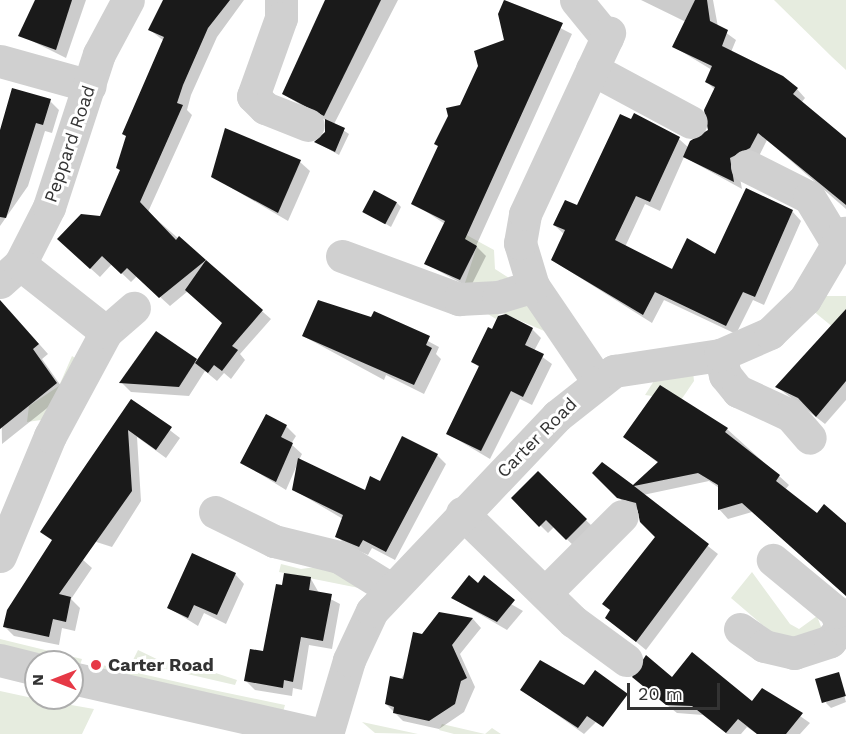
<!DOCTYPE html>
<style>
body{margin:0}
#map{position:relative;width:846px;height:734px;overflow:hidden;background:#fff;font-family:"Work Sans",sans-serif}
div>[style]{position:absolute}
[style*='--x']{left:calc(var(--x)*1px);top:calc(var(--y)*1px);width:calc(var(--w)*1px);rotate:calc(var(--a)*1deg)}
.green>*{inset:0;background:#e6ecdf}
.shadow>*{inset:0;background:#0003}
.building>*{inset:0;background:#1a1a1a;transform-origin:0 0}
.minor>*{height:33px;margin:-16.5px;padding:0 16.5px;transform-origin:16.5px;border-radius:16.5px;background:#d0d0d0}
.dots>*{width:16px;height:16px;translate:-50% -50%;box-sizing:border-box;border:3px solid #fff;border-radius:50%}
span{translate:-50% -50%;white-space:nowrap;text-align:center;line-height:1.15;-webkit-text-stroke:6px #fff;paint-order:stroke}
.street-label{font-size:18px;color:#333}
.poi-label{font-size:18px;color:#333;font-weight:700}
.left{translate:0 -50%;text-align:left}
.north{position:absolute;left:24px;top:650px;width:60px;height:60px;box-sizing:border-box;background:#fff;border:2px solid #adadad;border-radius:50%;rotate:270deg;font-size:16px;font-weight:700;line-height:24px;text-align:center;color:#333}
.north::after{content:'';display:block;margin:auto;width:21px;height:27px;background:#e63946;clip-path:polygon(50% 0,100% 100%,50% 72%,0 100%)}
.scale{position:absolute;left:627px;top:683px;width:93px;height:27px;box-sizing:border-box;border:3px solid #333;border-top:0;padding-left:8px;font-size:18px;line-height:21px;white-space:nowrap;color:#333;-webkit-text-stroke:4px #fff;paint-order:stroke}
</style>
<div id="map">
<div class="green">
<div style="clip-path:polygon(774px 0,846px 0,846px 70px,832px 57px)"></div>
<div style="clip-path:polygon(461px 232px,494px 250px,495px 269px,509px 278px,463px 289px,477px 246px,459px 236px)"></div>
<div style="clip-path:polygon(825px 296px,846px 296px,846px 309px,834px 328px,812px 310px)"></div>
<div style="clip-path:polygon(525px 302px,549px 333px,500px 312px,496px 319px,483px 311px)"></div>
<div style="clip-path:polygon(72px 356px,80px 361px,48px 419px,27px 422px,29px 406px,59px 386px)"></div>
<div style="clip-path:polygon(693px 372px,694px 381px,681px 400px,645px 395px,659px 373px)"></div>
<div style="clip-path:polygon(281px 564px,301px 569px,323px 566px,364px 589px,279px 572px)"></div>
<div style="clip-path:polygon(752px 572px,790px 624px,799px 629px,817px 616px,823px 632px,780px 640px,731px 598px)"></div>
<div style="clip-path:polygon(0 639px,82px 659px,80px 665px,0 647px)"></div>
<div style="clip-path:polygon(138px 650px,167px 664px,170px 658px,237px 680px,235px 685px,157px 667px,133px 660px)"></div>
<div style="clip-path:polygon(102px 665px,213px 690px,285px 705px,283px 712px,101px 671px)"></div>
<div style="clip-path:polygon(0 691px,37px 699px,94px 709px,82px 734px,0 734px)"></div>
<div style="clip-path:polygon(362px 722px,418px 734px,375px 733px)"></div>
<div style="clip-path:polygon(442px 724px,485px 734px,492px 728px,501px 734px,454px 734px,439px 730px)"></div>
</div>
<div class="shadow">
<div style="clip-path:polygon(39px 0,86px 0,66px 58px,28px 39px)"></div>
<div style="clip-path:polygon(168px 0,244px 0,217px 37px,191px 95px,187px 110px,192px 115px,148px 212px,271px 319px,240px 354px,245px 360px,231px 379px,224px 373px,217px 381px,205px 371px,189px 396px,131px 392px,121px 382px,198px 362px,224px 323px,188px 291px,170px 306px,137px 276px,131px 282px,112px 264px,100px 277px,68px 248px,101px 217px,121px 171px,118px 168px,164px 41px,150px 30px)"></div>
<div style="clip-path:polygon(326px 0,398px 0,334px 124px,349px 134px,339px 155px,316px 142px,327px 133px,327px 121px,283px 94px)"></div>
<div style="clip-path:polygon(505px 0,572px 34px,476px 246px,486px 256px,470px 288px,426px 264px,445px 224px,413px 203px,461px 106px,506px 41px,499px 14px)"></div>
<div style="clip-path:polygon(641px 0,713px 0,718px 27px,736px 40px,731px 52px,797px 89px,805px 98px,801px 103px,846px 140px,846px 209px,767px 140px,759px 156px,738px 167px,742px 189px,684px 157px,660px 211px,645px 204px,625px 247px,673px 271px,716px 256px,792px 211px,801px 221px,764px 305px,753px 300px,736px 334px,664px 300px,652px 323px,552px 260px,564px 234px,554px 225px,679px 139px,689px 148px,709px 131px,715px 90px,707px 82px,712px 70px,674px 47px,686px 22px)"></div>
<div style="clip-path:polygon(50px 101px,59px 110px,52px 133px,45px 131px,28px 186px,0 226px,0 135px)"></div>
<div style="clip-path:polygon(300px 162px,310px 171px,288px 221px,213px 177px)"></div>
<div style="clip-path:polygon(397px 203px,401px 207px,391px 227px,365px 212px)"></div>
<div style="clip-path:polygon(9px 310px,48px 354px,42px 359px,66px 393px,2px 444px,0 317px)"></div>
<div style="clip-path:polygon(846px 311px,846px 400px,825px 424px,777px 387px)"></div>
<div style="clip-path:polygon(375px 313px,439px 347px,436px 354px,441px 359px,424px 394px,386px 375px,384px 380px,303px 336px,372px 319px)"></div>
<div style="clip-path:polygon(532px 329px,541px 338px,534px 351px,552px 364px,532px 405px,520px 399px,490px 459px,448px 434px,480px 368px,473px 362px)"></div>
<div style="clip-path:polygon(132px 401px,180px 438px,166px 458px,137px 437px,141px 501px,112px 547px,59px 530px)"></div>
<div style="clip-path:polygon(286px 426px,296px 436px,291px 444px,302px 454px,299px 460px,366px 492px,437px 455px,446px 464px,395px 560px,372px 548px,368px 555px,346px 545px,337px 536px,343px 519px,294px 490px,297px 465px,286px 490px,242px 463px)"></div>
<div style="clip-path:polygon(727px 429px,789px 485px,785px 490px,817px 515px,846px 525px,846px 595px,752px 512px,728px 519px,719px 509px,719px 488px,709px 481px,643px 495px,718px 554px,646px 650px,607px 618px,657px 537px,639px 510px,628px 507px,594px 473px,633px 487px,658px 463px,625px 436px)"></div>
<div style="clip-path:polygon(538px 473px,594px 528px,575px 547px,554px 527px,548px 533px,513px 498px)"></div>
<div style="clip-path:polygon(82px 559px,92px 568px,71px 599px,80px 608px,75px 631px,62px 628px,59px 645px,14px 636px,5px 627px)"></div>
<div style="clip-path:polygon(235px 574px,244px 584px,226px 624px,204px 613px,198px 626px,169px 608px)"></div>
<div style="clip-path:polygon(311px 579px,319px 593px,340px 604px,332px 649px,309px 645px,302px 690px,293px 688px,292px 696px,255px 690px,246px 681px,264px 653px,283px 586px)"></div>
<div style="clip-path:polygon(478px 585px,523px 611px,507px 630px,452px 598px)"></div>
<div style="clip-path:polygon(440px 614px,473px 619px,481px 628px,460px 654px,475px 687px,464px 712px,439px 729px,403px 721px,386px 704px)"></div>
<div style="clip-path:polygon(838px 674px,846px 702px,831px 708px,826px 703px)"></div>
<div style="clip-path:polygon(643px 686px,752px 703px,763px 690px,810px 723px,800px 734px,757px 734px,747px 727px,741px 734px,727px 734px,703px 715px,677px 713px)"></div>
<div style="clip-path:polygon(522px 690px,603px 715px,584px 734px)"></div>
</div>
<div class="building">
<div style="clip-path:polygon(35px 0,72px 0,56px 50px,18px 36px)"></div>
<div style="clip-path:polygon(163px 0,230px 0,208px 28px,183px 85px,177px 103px,183px 105px,140px 202px,176px 240px,179px 236px,206px 260px,159px 298px,127px 268px,121px 274px,102px 256px,90px 269px,57px 239px,81px 214px,100px 216px,120px 170px,116px 168px,126px 136px,122px 134px,164px 37px,148px 30px)"></div>
<div style="clip-path:polygon(325px 0,381px 0,324px 116px,282px 94px)"></div>
<div style="clip-path:polygon(504px 0,563px 23px,465px 239px,477px 246px,460px 280px,424px 264px,445px 221px,411px 204px,438px 146px,434px 144px,448px 116px,446px 108px,460px 105px,478px 66px,474px 51px,504px 40px,498px 14px)"></div>
<div style="clip-path:polygon(695px 0,707px 0,710px 21px,728px 30px,722px 46px,783px 76px,798px 88px,793px 94px,846px 138px,846px 205px,758px 133px,750px 148px,730px 158px,734px 182px,683px 157px,690px 141px,708px 130px,704px 110px,715px 87px,705px 82px,712px 66px,672px 47px)"></div>
<div style="clip-path:polygon(12px 88px,51px 99px,43px 125px,36px 123px,6px 218px,0 217px,0 130px)"></div>
<div style="clip-path:polygon(634px 113px,680px 137px,650px 202px,636px 196px,615px 240px,672px 269px,687px 238px,715px 254px,746px 188px,793px 210px,755px 297px,743px 292px,726px 326px,655px 292px,643px 315px,551px 260px,565px 230px,553px 225px,565px 200px,577px 205px,620px 114px,631px 119px)"></div>
<div style="clip-path:polygon(325px 119px,345px 128px,335px 152px,314px 142px,325px 132px)"></div>
<div style="clip-path:polygon(225px 128px,301px 160px,278px 213px,211px 177px)"></div>
<div style="left:374px;top:190px;width:26px;height:25px;rotate:28deg"></div>
<div style="clip-path:polygon(206px 260px,263px 310px,232px 346px,238px 350px,222px 371px,214px 365px,208px 373px,195px 363px,222px 323px,185px 290px)"></div>
<div style="clip-path:polygon(0 300px,39px 344px,33px 349px,57px 383px,0 429px)"></div>
<div style="clip-path:polygon(318px 300px,371px 317px,374px 311px,430px 336px,426px 345px,432px 348px,414px 385px,302px 336px)"></div>
<div style="clip-path:polygon(846px 309px,846px 381px,816px 417px,798px 398px,775px 387px)"></div>
<div style="clip-path:polygon(506px 314px,533px 328px,525px 345px,544px 354px,523px 397px,511px 391px,481px 451px,446px 434px,479px 366px,471px 362px,488px 327px,492px 329px,498px 316px)"></div>
<div style="clip-path:polygon(156px 331px,197px 359px,179px 387px,119px 383px)"></div>
<div style="clip-path:polygon(660px 385px,728px 428px,725px 432px,780px 475px,776px 481px,817px 513px,824px 504px,846px 523px,846px 596px,742px 503px,718px 510px,718px 485px,698px 473px,634px 486px,709px 544px,636px 642px,605px 618px,610px 610px,602px 604px,655px 537px,640px 522px,636px 503px,617px 498px,592px 473px,602px 462px,633px 485px,658px 462px,623px 437px)"></div>
<div style="clip-path:polygon(131px 399px,172px 427px,156px 450px,128px 430px,132px 491px,59px 594px,71px 597px,66px 622px,53px 619px,49px 637px,3px 627px,7px 610px,52px 540px,40px 532px)"></div>
<div style="clip-path:polygon(266px 414px,287px 425px,281px 437px,293px 443px,276px 482px,240px 463px)"></div>
<div style="clip-path:polygon(402px 436px,438px 454px,386px 552px,363px 540px,359px 547px,335px 537px,343px 515px,292px 490px,298px 458px,365px 490px,370px 476px,380px 481px)"></div>
<div style="clip-path:polygon(538px 471px,587px 519px,566px 540px,546px 520px,539px 527px,511px 498px)"></div>
<div style="clip-path:polygon(192px 553px,236px 573px,217px 615px,194px 605px,188px 618px,167px 608px)"></div>
<div style="clip-path:polygon(284px 573px,311px 577px,309px 590px,332px 594px,323px 641px,301px 637px,293px 682px,284px 680px,283px 688px,244px 681px,250px 649px,263px 651px,276px 584px,282px 585px)"></div>
<div style="clip-path:polygon(469px 575px,478px 583px,484px 575px,515px 600px,497px 622px,451px 598px)"></div>
<div style="clip-path:polygon(439px 612px,473px 618px,452px 645px,467px 678px,461px 681px,455px 704px,429px 721px,393px 713px,394px 707px,385px 704px,390px 676px,403px 679px,413px 632px,422px 634px)"></div>
<div style="clip-path:polygon(692px 652px,752px 701px,762px 688px,803px 713px,786px 734px,757px 734px,738px 719px,726px 733px,692px 706px,666px 705px,632px 677px,646px 655px,672px 677px)"></div>
<div style="clip-path:polygon(540px 660px,584px 685px,595px 670px,628px 694px,603px 727px,587px 716px,578px 728px,520px 690px)"></div>
<div style="left:839px;top:672px;width:25px;height:25px;rotate:74deg"></div>
</div>
<div class="minor">
<div style="--x:281;--y:0;--w:18;--a:90"></div>
<div style="--x:281;--y:18;--w:83;--a:109.7"></div>
<div style="--x:253;--y:96;--w:17;--a:45"></div>
<div style="--x:265;--y:108;--w:46;--a:21.6"></div>
<div style="--x:576;--y:0;--w:49;--a:50.8"></div>
<div style="--x:0;--y:61;--w:93;--a:15.5"></div>
<div style="--x:592;--y:69;--w:112;--a:28.2"></div>
<div style="--x:747;--y:166;--w:69;--a:26.6"></div>
<div style="--x:809;--y:197;--w:56;--a:58.9"></div>
<div style="--x:342;--y:256;--w:125;--a:20.2"></div>
<div style="--x:459;--y:299;--w:39;--a:-3"></div>
<div style="--x:498;--y:297;--w:37;--a:-17"></div>
<div style="--x:0;--y:282;--w:27;--a:-42"></div>
<div style="--x:20;--y:264;--w:64;--a:-63"></div>
<div style="--x:49;--y:207;--w:161;--a:-71.9"></div>
<div style="--x:99;--y:54;--w:61;--a:-61.8"></div>
<div style="--x:106;--y:332;--w:37;--a:-41"></div>
<div style="--x:720;--y:355;--w:21;--a:76"></div>
<div style="--x:725;--y:375;--w:21;--a:51"></div>
<div style="--x:738;--y:391;--w:57;--a:24.8"></div>
<div style="--x:790;--y:415;--w:30;--a:49"></div>
<div style="--x:597;--y:380;--w:114;--a:-124.2"></div>
<div style="--x:533;--y:286;--w:45;--a:-106.8"></div>
<div style="--x:520;--y:243;--w:29;--a:-80"></div>
<div style="--x:525;--y:214;--w:200;--a:-65.1"></div>
<div style="--x:215;--y:512;--w:66;--a:26.2"></div>
<div style="--x:274;--y:541;--w:67;--a:13.8"></div>
<div style="--x:339;--y:557;--w:59;--a:31.8"></div>
<div style="--x:462;--y:513;--w:155;--a:44.2"></div>
<div style="--x:573;--y:621;--w:66;--a:36.3"></div>
<div style="--x:0;--y:556;--w:130;--a:-67.4"></div>
<div style="--x:50;--y:436;--w:118;--a:-61.7"></div>
<div style="--x:106;--y:332;--w:110;--a:-141.7"></div>
<div style="--x:546;--y:592;--w:107;--a:-45"></div>
<div style="--x:740;--y:629;--w:29;--a:35"></div>
<div style="--x:764;--y:646;--w:31;--a:13"></div>
<div style="--x:794;--y:653;--w:38;--a:-18"></div>
<div style="--x:830;--y:641;--w:17;--a:-50"></div>
<div style="--x:841;--y:628;--w:17;--a:-107"></div>
<div style="--x:836;--y:612;--w:82;--a:-140.5"></div>
<div style="--x:0;--y:660;--w:37;--a:14"></div>
<div style="--x:72;--y:678;--w:253;--a:12.8"></div>
<div style="--x:327;--y:734;--w:77;--a:-73.4"></div>
<div style="--x:349;--y:660;--w:54;--a:-64.9"></div>
<div style="--x:372;--y:611;--w:269;--a:-46.5"></div>
<div style="--x:557;--y:416;--w:73;--a:-38.3"></div>
<div style="--x:614;--y:371;--w:107;--a:-8.6"></div>
<div style="--x:720;--y:355;--w:55;--a:-23.7"></div>
<div style="--x:770;--y:333;--w:49;--a:-44.2"></div>
<div style="--x:805;--y:299;--w:77;--a:-59.4"></div>
</div>
<div class="dots">
<div style="left:96px;top:665px;background:#e63946"></div>
</div>
<div class="street-label">
<span style="left:70px;top:144px;rotate:-71deg">Peppard Road</span>
<span style="left:537px;top:438px;rotate:-45deg">Carter Road</span>
</div>
<div class="poi-label">
<span class="left" style="left:108px;top:665px">Carter Road</span>
</div>
<div class="north">N</div>
<div class="scale">20 m</div>
</div>
